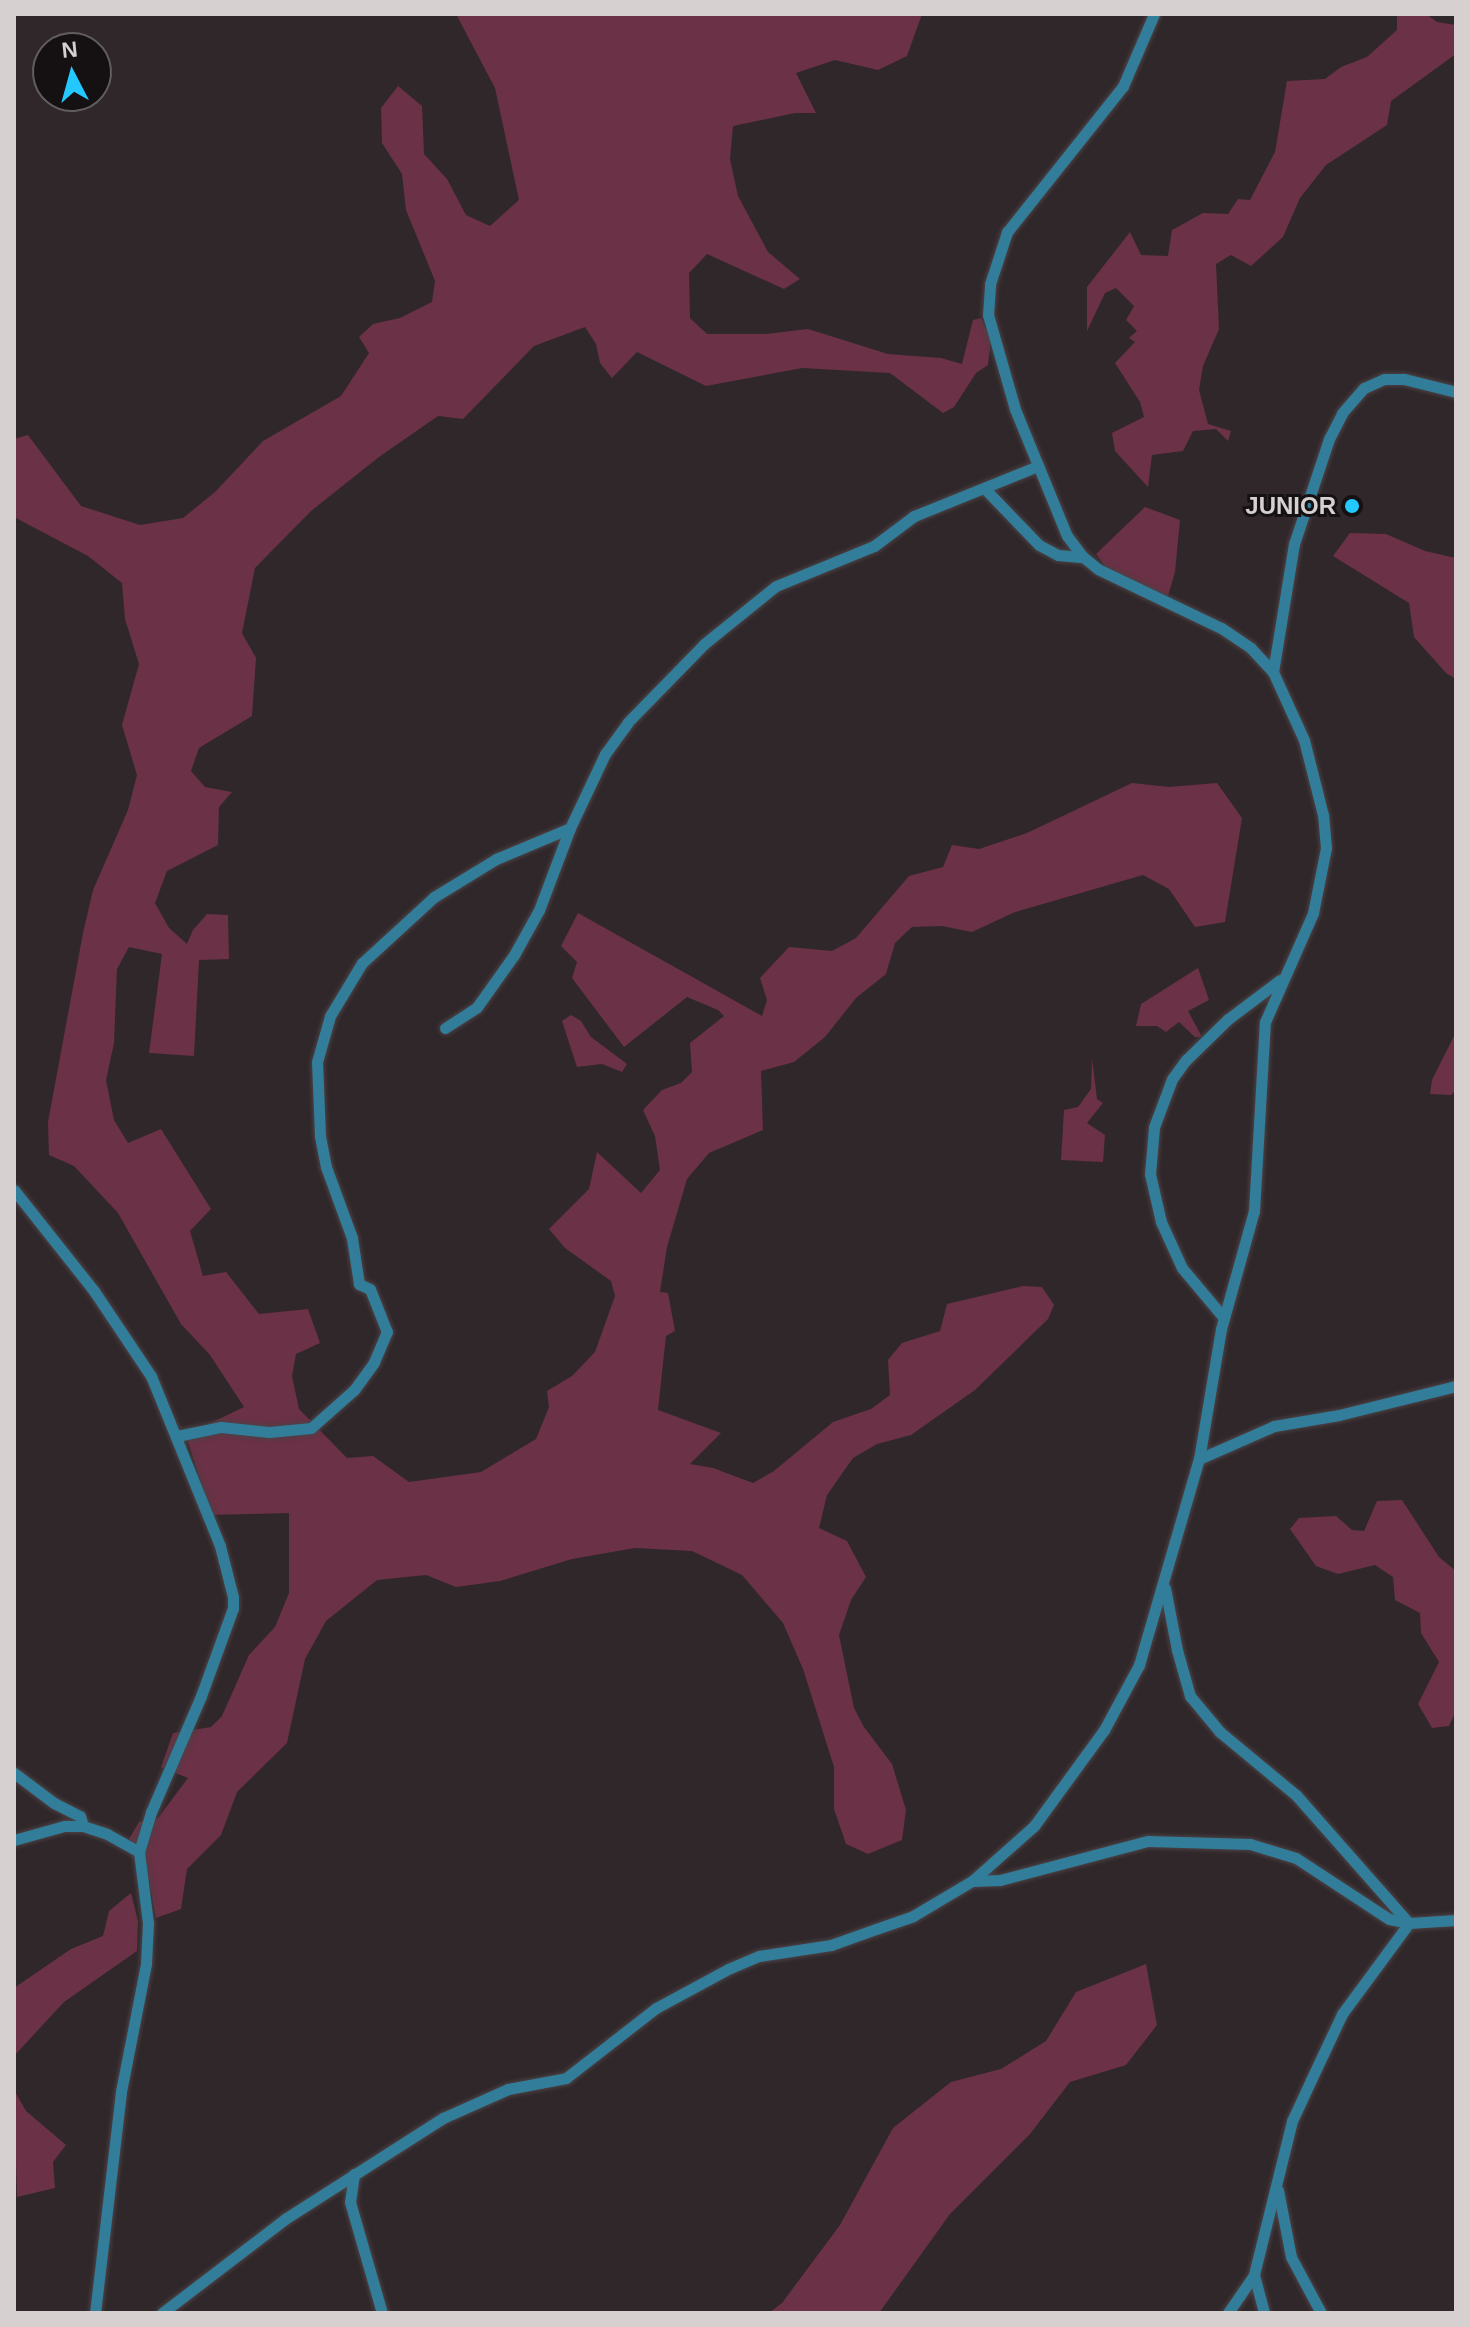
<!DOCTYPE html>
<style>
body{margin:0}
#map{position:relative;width:1470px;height:2327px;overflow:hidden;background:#30272a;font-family:Arial,sans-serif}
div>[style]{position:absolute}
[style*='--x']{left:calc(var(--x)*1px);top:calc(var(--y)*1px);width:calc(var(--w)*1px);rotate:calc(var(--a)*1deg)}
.green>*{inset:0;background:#6b3146}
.roads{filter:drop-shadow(0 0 2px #4b4245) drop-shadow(0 0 2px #4b4245)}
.minor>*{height:11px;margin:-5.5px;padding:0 5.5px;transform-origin:5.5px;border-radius:5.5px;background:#327d9a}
.dots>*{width:22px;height:22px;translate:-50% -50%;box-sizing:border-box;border:4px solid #151113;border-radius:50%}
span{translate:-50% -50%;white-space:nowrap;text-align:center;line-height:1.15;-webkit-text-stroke:6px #151113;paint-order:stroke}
.poi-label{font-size:24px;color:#d6d0d1;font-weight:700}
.right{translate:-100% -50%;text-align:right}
.frame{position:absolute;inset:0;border:16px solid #d6d0d1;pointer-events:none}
.north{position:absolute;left:32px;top:32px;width:80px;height:80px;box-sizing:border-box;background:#151113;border:2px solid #625d5f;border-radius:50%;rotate:354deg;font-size:22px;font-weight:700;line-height:32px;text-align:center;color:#d6d0d1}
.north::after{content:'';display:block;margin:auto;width:28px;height:36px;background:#23c9fe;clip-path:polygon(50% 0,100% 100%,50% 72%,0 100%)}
</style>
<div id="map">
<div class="green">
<div style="clip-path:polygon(456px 14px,922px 14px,907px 56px,878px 70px,835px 60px,796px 73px,816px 113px,795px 113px,733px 126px,730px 159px,738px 196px,768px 252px,800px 279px,784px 289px,707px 254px,689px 273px,690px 318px,707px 334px,766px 334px,808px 329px,888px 354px,941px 358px,962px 364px,973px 320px,981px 318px,991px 340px,988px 365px,976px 373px,954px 407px,943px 413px,890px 373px,802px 368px,706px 386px,637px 352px,612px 378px,600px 363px,596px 344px,585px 327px,534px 346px,463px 419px,438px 416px,379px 457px,311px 511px,255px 568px,242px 633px,256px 658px,252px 716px,199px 748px,191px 771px,205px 787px,232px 792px,219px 807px,218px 845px,167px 871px,155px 903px,169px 928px,187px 944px,193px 930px,207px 914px,228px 915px,229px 959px,199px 960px,194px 1056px,149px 1053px,162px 954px,129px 947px,117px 969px,114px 1043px,106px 1080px,114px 1120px,128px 1143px,161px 1129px,211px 1209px,190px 1231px,203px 1276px,226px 1272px,259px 1314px,308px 1309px,320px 1343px,296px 1354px,292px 1376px,299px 1409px,347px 1458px,373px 1456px,409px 1482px,481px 1472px,536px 1439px,549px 1407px,547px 1391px,572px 1376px,595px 1352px,615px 1296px,611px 1281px,565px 1248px,549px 1229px,589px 1189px,597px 1152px,641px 1193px,660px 1170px,655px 1136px,643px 1110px,662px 1090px,681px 1083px,692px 1072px,690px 1043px,724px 1016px,718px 1010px,687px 997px,624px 1047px,572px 978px,577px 962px,561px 946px,578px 913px,762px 1016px,767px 1000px,760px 978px,789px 947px,832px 951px,856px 938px,909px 876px,943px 867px,952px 845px,979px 849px,1027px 833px,1132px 783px,1169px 787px,1217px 783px,1242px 818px,1225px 922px,1195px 927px,1169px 889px,1143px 875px,1015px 912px,972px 932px,942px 926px,912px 927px,895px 943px,886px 974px,856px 998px,825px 1037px,794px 1062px,761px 1071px,763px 1130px,709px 1153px,687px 1179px,667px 1247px,660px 1292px,668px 1293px,675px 1331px,666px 1336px,658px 1410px,721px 1433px,690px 1464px,713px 1468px,753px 1483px,774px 1471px,833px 1422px,871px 1409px,890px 1395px,888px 1360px,902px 1343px,940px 1331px,947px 1304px,1023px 1286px,1042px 1287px,1054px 1305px,1048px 1319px,975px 1390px,911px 1435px,877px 1444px,853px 1458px,827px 1495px,819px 1528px,847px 1541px,866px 1577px,851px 1600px,839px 1635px,854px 1708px,864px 1727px,892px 1764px,906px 1810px,902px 1840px,868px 1854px,846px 1844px,834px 1809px,834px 1767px,803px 1669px,783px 1623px,742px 1575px,692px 1551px,635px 1548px,572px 1559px,500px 1581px,456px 1587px,426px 1575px,377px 1580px,326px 1621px,305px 1659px,287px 1743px,237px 1792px,221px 1835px,187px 1869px,181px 1909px,156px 1918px,145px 1859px,129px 1839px,139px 1822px,158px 1818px,188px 1778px,161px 1767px,173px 1733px,211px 1727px,222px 1716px,249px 1655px,275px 1627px,289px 1593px,289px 1513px,211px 1515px,186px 1435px,244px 1407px,210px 1355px,181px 1324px,118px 1213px,74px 1166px,49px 1155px,48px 1122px,83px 933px,93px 890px,128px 810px,137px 775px,122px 725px,139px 664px,125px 619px,122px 583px,88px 556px,14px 517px,14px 439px,28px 435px,81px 506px,140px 525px,183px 518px,215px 492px,263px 441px,341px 396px,369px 353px,359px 337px,373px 324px,400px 318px,432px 302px,435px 281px,406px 210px,402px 174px,382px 143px,381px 108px,398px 86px,422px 106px,424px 154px,447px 179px,466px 215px,490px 226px,519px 200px,495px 88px)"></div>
<div style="clip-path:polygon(1397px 14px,1426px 14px,1437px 22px,1456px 25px,1456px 54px,1391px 101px,1387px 125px,1326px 165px,1300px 198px,1283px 237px,1251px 266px,1231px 255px,1216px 264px,1219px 329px,1203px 366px,1199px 390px,1208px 424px,1231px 431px,1228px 441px,1216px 429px,1193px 431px,1183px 451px,1152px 455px,1148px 487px,1115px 451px,1112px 433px,1144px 417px,1140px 402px,1115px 363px,1135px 342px,1129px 338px,1137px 331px,1126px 320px,1134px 306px,1116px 288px,1105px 293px,1087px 331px,1087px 287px,1130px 232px,1141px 255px,1168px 256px,1172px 230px,1203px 213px,1228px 214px,1238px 199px,1250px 200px,1275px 152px,1287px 81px,1325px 79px,1341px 67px,1367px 57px,1397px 30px)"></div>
<div style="clip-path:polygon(1145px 507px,1180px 520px,1175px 572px,1168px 596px,1108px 570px,1096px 554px)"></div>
<div style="clip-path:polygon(1350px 533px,1386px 534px,1425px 551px,1456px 558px,1456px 679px,1446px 673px,1414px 637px,1409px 603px,1333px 556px)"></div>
<div style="clip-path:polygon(1198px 968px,1209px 1000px,1188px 1011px,1202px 1037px,1195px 1037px,1179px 1022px,1166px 1032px,1157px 1026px,1136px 1026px,1141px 1004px)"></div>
<div style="clip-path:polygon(571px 1015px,581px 1021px,591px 1037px,627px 1064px,622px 1072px,602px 1064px,577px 1067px,562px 1021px)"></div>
<div style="clip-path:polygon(1456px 1015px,1456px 1090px,1451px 1095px,1430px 1094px,1432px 1080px,1454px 1036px)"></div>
<div style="clip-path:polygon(1092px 1058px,1097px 1099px,1103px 1103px,1087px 1123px,1105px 1135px,1103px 1162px,1061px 1160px,1064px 1110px,1078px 1107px,1091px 1089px)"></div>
<div style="clip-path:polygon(1402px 1500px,1439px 1557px,1456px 1571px,1456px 1711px,1449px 1726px,1432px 1728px,1418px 1704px,1439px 1662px,1421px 1633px,1420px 1613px,1395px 1600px,1393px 1577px,1375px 1565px,1338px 1574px,1316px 1566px,1290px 1529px,1299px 1518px,1336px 1516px,1352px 1530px,1364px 1531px,1377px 1501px)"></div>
<div style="clip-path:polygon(131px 1893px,138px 1921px,137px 1951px,64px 2002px,14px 2056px,14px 1988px,71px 1949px,103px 1936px,109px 1911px)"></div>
<div style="clip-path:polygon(1146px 1964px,1157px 2025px,1126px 2065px,1070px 2082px,1030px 2134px,950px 2214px,879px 2313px,769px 2313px,782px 2303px,840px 2225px,893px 2128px,951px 2082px,1001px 2069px,1046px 2041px,1076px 1992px)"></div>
<div style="clip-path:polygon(14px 2090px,26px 2111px,66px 2145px,53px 2162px,55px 2188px,17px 2197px)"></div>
</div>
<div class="roads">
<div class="minor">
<div style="--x:986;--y:490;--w:76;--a:46.1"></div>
<div style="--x:1039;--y:545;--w:21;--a:28"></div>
<div style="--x:1058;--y:555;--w:25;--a:5"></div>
<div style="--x:1273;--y:672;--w:130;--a:-80.7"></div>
<div style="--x:1294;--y:544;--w:111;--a:-71.6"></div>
<div style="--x:1329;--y:439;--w:29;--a:-63"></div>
<div style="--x:1342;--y:413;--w:33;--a:-49"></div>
<div style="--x:1364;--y:388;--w:22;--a:-24"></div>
<div style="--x:1384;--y:379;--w:20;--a:0"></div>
<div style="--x:1404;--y:379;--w:54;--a:14"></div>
<div style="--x:445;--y:1028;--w:38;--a:-33"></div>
<div style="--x:477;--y:1007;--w:64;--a:-54.6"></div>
<div style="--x:514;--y:955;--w:51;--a:-60.9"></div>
<div style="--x:539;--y:910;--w:88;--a:-69.3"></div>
<div style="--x:570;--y:828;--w:82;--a:-64.7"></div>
<div style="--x:605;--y:754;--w:39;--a:-54"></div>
<div style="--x:628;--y:722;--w:109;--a:-45.7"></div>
<div style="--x:704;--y:644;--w:92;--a:-38.9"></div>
<div style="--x:776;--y:586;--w:106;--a:-22.2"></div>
<div style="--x:874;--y:546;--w:50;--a:-36.9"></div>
<div style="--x:914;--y:516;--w:134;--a:-22"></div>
<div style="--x:14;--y:1190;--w:129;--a:51.6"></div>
<div style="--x:94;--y:1291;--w:102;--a:56.2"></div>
<div style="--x:151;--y:1376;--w:183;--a:67.9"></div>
<div style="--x:220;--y:1546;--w:53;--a:75.7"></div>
<div style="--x:233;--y:1597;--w:11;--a:90"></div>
<div style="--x:233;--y:1608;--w:94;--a:110"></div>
<div style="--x:201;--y:1696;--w:126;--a:113.3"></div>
<div style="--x:151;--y:1812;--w:42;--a:106.7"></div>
<div style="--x:139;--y:1852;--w:72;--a:82.8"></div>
<div style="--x:148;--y:1923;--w:41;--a:92.8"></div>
<div style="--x:146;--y:1964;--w:130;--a:101.1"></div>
<div style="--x:121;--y:2092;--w:223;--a:96.7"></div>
<div style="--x:1224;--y:1318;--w:65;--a:-130"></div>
<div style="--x:1182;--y:1268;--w:51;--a:-114.5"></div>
<div style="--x:1161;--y:1222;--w:49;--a:-102.9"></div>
<div style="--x:1150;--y:1174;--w:47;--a:-85.1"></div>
<div style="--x:1154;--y:1127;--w:51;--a:-69.4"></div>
<div style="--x:1172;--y:1079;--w:24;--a:-54"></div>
<div style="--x:1186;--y:1060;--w:59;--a:-44.3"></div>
<div style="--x:1228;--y:1019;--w:65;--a:-36.9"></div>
<div style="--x:177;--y:1436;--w:45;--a:-11.6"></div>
<div style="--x:221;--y:1427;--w:48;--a:5.9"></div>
<div style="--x:269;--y:1432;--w:42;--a:-5.4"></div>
<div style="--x:311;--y:1428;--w:57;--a:-41.5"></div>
<div style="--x:354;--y:1390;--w:34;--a:-54"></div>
<div style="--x:374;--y:1362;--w:33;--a:-67"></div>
<div style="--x:387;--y:1332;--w:46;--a:-111.6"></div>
<div style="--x:370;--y:1289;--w:12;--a:-156"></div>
<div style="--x:359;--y:1284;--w:47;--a:-98.7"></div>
<div style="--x:352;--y:1238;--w:76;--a:-110.1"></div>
<div style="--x:326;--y:1167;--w:32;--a:-101"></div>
<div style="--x:320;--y:1136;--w:74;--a:-92.3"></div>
<div style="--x:317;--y:1062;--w:48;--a:-74.2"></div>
<div style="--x:330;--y:1016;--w:62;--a:-58.9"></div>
<div style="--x:362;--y:963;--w:98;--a:-42.5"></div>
<div style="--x:434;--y:897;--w:73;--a:-31.5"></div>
<div style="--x:496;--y:859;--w:80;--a:-22.7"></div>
<div style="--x:1199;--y:1459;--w:82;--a:-23.7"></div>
<div style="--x:1274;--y:1426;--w:66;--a:-9.6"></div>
<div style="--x:1339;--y:1415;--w:121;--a:-13.9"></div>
<div style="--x:1165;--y:1588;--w:63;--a:79"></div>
<div style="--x:1177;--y:1650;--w:48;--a:74.2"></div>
<div style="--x:1190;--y:1696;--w:47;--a:50.2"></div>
<div style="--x:1220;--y:1732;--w:99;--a:39.7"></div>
<div style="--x:1296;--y:1795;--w:171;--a:48.6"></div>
<div style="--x:1409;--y:1923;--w:113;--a:126.4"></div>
<div style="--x:1342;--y:2014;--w:73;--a:115.2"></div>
<div style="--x:1311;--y:2080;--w:45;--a:114.9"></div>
<div style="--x:1292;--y:2121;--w:159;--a:103.9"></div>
<div style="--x:1254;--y:2275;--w:46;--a:124.4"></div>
<div style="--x:14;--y:1773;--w:50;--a:36.9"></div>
<div style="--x:54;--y:1803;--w:29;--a:27"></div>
<div style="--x:80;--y:1816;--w:10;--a:73"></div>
<div style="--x:14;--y:1840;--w:52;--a:-15.6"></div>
<div style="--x:64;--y:1826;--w:19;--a:0"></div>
<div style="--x:83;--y:1826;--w:25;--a:18"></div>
<div style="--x:107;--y:1834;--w:37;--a:29"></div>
<div style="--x:973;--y:1881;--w:27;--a:-2"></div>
<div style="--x:1000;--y:1880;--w:153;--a:-14.8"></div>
<div style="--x:1148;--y:1841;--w:102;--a:1.7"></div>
<div style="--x:1250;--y:1844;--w:48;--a:16.9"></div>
<div style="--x:1296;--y:1858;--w:111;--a:33.3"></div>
<div style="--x:1389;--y:1919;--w:20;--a:11"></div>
<div style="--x:1409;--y:1923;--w:47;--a:-3.7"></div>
<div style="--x:354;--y:2174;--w:28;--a:98"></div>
<div style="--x:350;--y:2202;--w:116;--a:73.9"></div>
<div style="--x:1278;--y:2190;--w:68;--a:79"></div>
<div style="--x:1291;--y:2257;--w:64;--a:61.8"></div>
<div style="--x:1254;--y:2275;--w:39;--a:75"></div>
<div style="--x:162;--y:2313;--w:155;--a:-37.4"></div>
<div style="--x:285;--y:2219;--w:188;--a:-32.6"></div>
<div style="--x:443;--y:2118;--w:71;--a:-24"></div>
<div style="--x:508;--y:2089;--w:59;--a:-10.7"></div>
<div style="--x:566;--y:2078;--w:114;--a:-37.9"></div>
<div style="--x:656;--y:2008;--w:82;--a:-28.4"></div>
<div style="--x:728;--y:1969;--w:34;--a:-23"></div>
<div style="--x:759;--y:1956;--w:73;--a:-8.7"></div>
<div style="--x:831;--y:1945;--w:48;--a:-19.6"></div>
<div style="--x:876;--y:1929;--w:39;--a:-19"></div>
<div style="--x:913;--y:1916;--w:69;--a:-30.7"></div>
<div style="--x:972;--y:1881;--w:83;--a:-41.6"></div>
<div style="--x:1034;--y:1826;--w:119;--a:-53.9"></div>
<div style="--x:1104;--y:1730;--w:74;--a:-61.7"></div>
<div style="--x:1139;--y:1665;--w:215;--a:-73.8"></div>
<div style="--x:1199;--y:1459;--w:132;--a:-80.4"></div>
<div style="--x:1221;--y:1329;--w:123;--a:-74.4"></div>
<div style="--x:1254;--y:1211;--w:189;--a:-86.7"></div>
<div style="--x:1265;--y:1022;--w:119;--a:-66.2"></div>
<div style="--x:1313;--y:913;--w:66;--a:-78.7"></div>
<div style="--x:1326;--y:848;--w:33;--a:-95"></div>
<div style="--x:1323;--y:815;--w:77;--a:-104.2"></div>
<div style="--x:1304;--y:740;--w:75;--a:-114.5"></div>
<div style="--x:1273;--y:672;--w:33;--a:-133"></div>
<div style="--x:1251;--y:648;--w:36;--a:-146"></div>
<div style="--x:1221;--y:628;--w:136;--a:-154.4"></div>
<div style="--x:1098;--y:569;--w:19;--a:-141"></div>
<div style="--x:1083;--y:557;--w:26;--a:-127"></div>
<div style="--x:1067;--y:536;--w:137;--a:-112.3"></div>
<div style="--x:1015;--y:409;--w:98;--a:-106"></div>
<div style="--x:988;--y:315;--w:31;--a:-86"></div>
<div style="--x:990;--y:284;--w:55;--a:-71.9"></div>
<div style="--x:1007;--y:232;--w:186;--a:-51.5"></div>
<div style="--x:1123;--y:86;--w:78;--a:-66.7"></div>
</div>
</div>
<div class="dots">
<div style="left:1352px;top:506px;background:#23c9fe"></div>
</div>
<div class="poi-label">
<span class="right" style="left:1336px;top:506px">JUNIOR</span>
</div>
<div class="frame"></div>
<div class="north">N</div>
</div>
